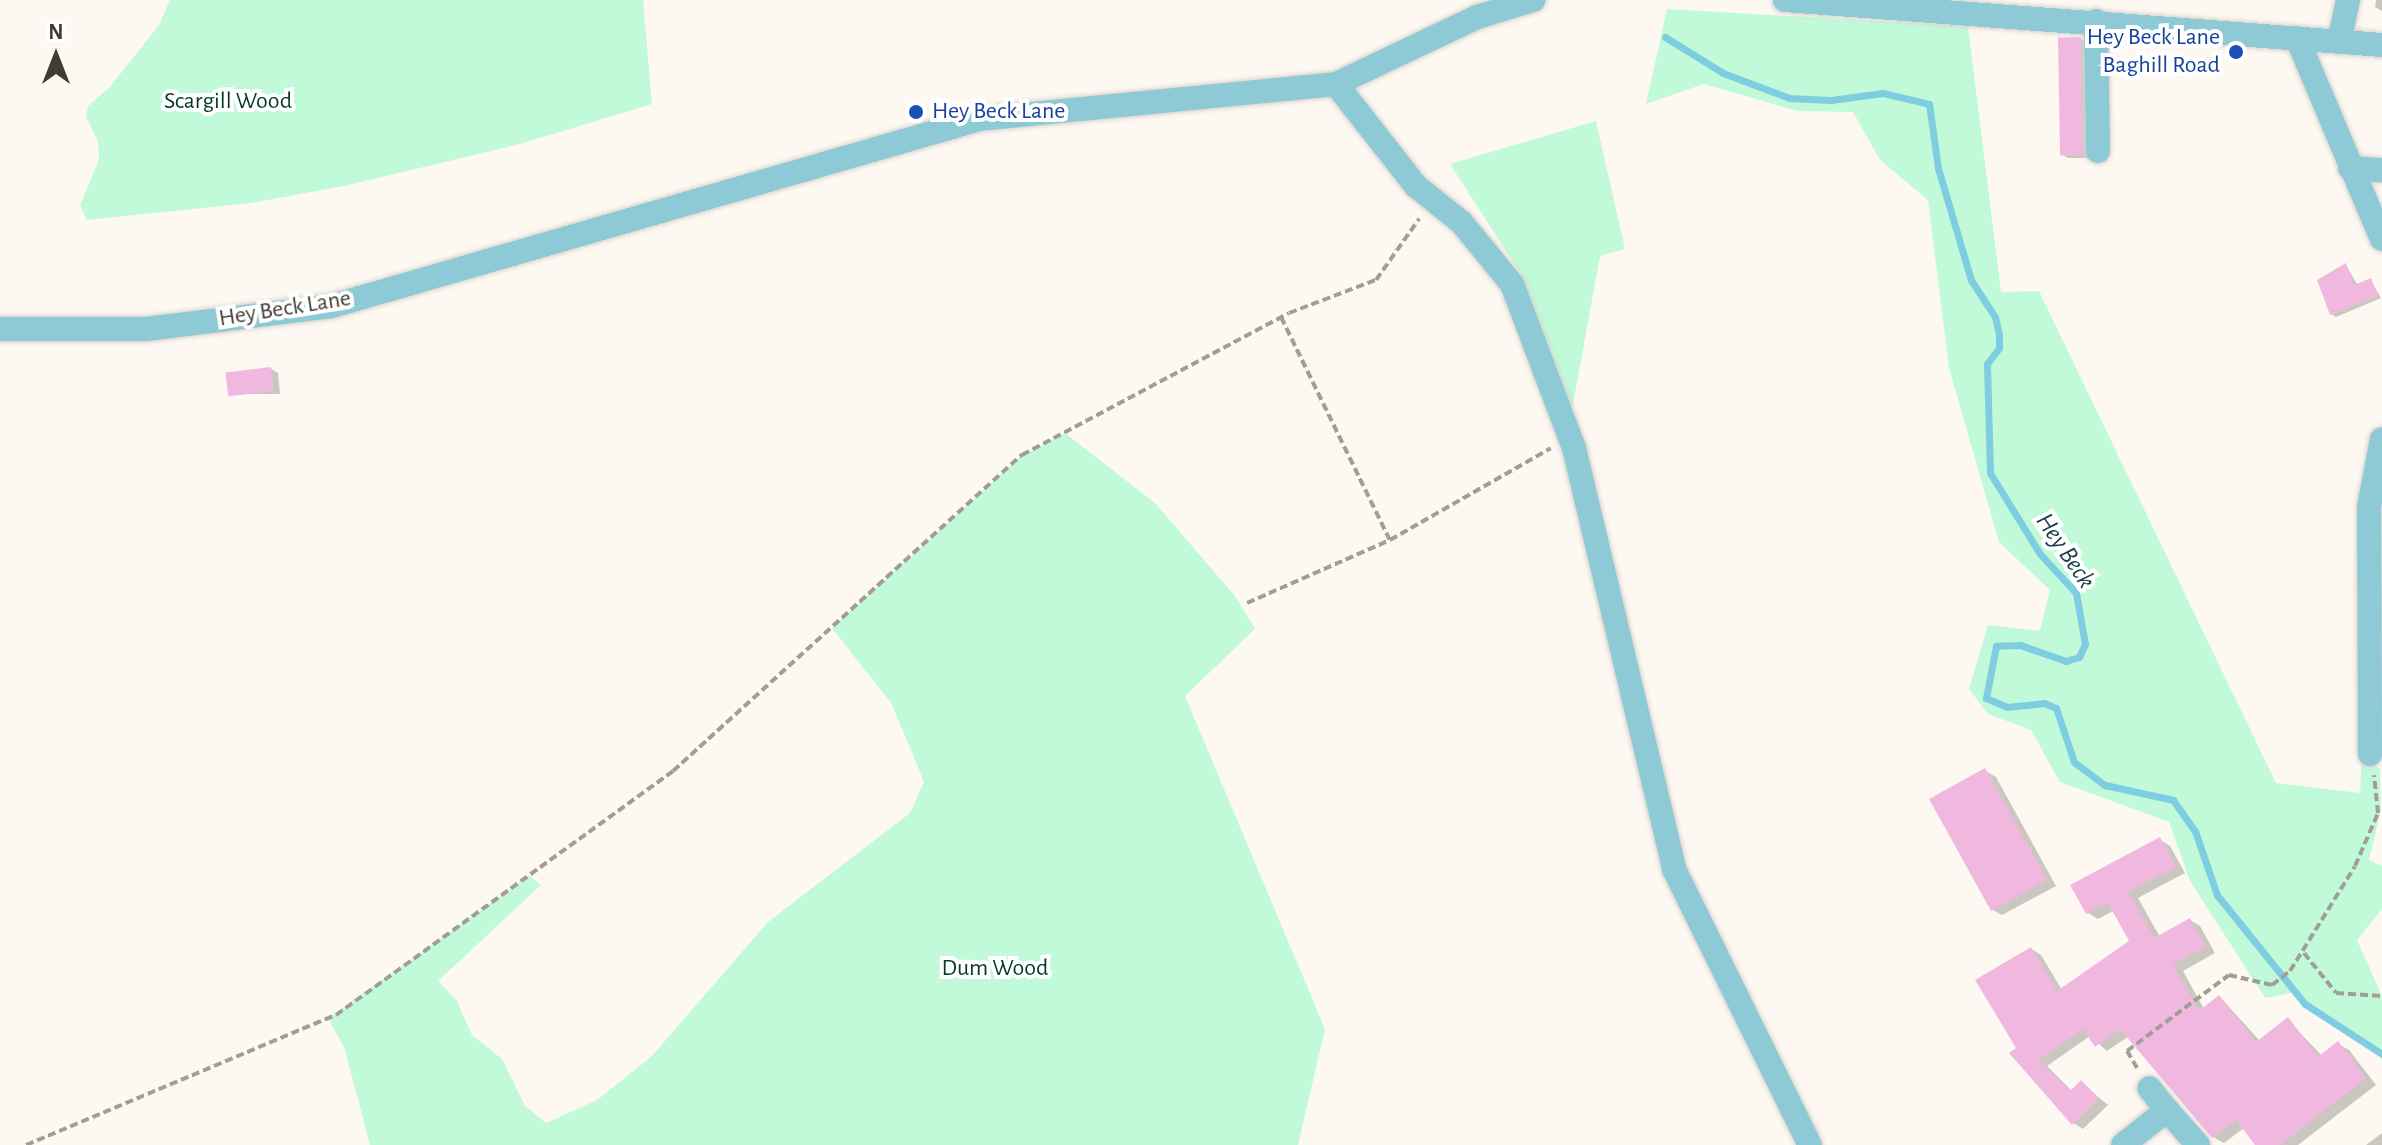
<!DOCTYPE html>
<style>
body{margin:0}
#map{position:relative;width:2382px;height:1145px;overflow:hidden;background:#fdf9f2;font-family:"Alegreya Sans",sans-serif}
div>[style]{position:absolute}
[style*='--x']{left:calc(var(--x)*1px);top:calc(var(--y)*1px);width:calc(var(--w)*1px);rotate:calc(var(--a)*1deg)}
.green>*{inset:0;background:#c1fad9}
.shadow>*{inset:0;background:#0003}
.stream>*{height:7px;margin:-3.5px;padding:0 3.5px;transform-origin:3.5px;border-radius:3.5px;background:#7ecde1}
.building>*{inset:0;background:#f0b8df;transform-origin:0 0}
.path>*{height:4px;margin-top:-2px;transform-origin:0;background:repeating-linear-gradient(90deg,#a29e97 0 8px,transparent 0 12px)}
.roads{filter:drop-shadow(0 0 2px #d7d3cc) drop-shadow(0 0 2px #d7d3cc)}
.minor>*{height:24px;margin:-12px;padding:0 12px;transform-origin:12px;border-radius:12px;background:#8ecad6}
.dots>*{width:22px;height:22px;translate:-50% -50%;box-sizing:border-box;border:4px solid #fff;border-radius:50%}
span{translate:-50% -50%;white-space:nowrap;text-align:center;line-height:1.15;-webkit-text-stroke:8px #fff;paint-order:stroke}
.transit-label{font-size:24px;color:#164399}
.right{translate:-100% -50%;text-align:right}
.left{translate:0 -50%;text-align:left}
.park-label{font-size:24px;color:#053b24}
.street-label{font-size:24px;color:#403c35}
.water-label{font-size:26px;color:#183e47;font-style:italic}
.north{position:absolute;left:16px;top:16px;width:80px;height:80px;-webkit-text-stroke:6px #fff;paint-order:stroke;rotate:0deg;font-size:22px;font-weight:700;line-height:32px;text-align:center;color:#403c35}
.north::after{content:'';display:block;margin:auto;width:28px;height:36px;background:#403c35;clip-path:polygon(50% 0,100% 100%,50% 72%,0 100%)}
</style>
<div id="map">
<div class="green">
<div style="clip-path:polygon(170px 0,643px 0,652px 104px,520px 144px,344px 186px,251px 203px,87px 220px,80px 205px,99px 160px,98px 141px,86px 117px,88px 106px,109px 88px,159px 25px)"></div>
<div style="clip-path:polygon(1667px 9px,1968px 26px,2001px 292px,2039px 291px,2276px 783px,2360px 793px,2362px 756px,2380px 769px,2381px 810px,2369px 860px,2382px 866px,2382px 909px,2357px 940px,2382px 996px,2382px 1054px,2338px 1029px,2295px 992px,2265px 998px,2190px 881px,2169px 822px,2060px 782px,2031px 730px,1988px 714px,1969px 689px,1988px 625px,2040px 631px,2050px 590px,1999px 542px,1949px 368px,1928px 200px,1880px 160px,1853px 112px,1797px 111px,1704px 84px,1646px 104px)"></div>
<div style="clip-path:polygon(1596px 121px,1625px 249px,1600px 256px,1572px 410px,1522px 276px,1450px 164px)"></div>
<div style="clip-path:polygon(1065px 433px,1155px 503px,1235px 596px,1255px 629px,1185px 696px,1325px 1029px,1298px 1145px,370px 1145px,344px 1047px,328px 1018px,529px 876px,541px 885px,438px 981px,457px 1001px,472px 1035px,502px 1059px,525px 1106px,546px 1123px,597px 1100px,652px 1056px,768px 922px,910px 813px,924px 782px,911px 750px,891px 703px,832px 628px,1022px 455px)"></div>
</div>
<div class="shadow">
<div style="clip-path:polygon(2376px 0,2382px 0,2382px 11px,2375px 7px)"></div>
<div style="clip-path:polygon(2081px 39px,2088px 43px,2090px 158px,2068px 158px,2061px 154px)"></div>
<div style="clip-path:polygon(2346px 265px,2358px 286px,2371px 281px,2381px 298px,2336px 317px,2331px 314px)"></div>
<div style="clip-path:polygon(271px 369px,278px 373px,280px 394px,230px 394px)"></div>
<div style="clip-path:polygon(1985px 771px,1996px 777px,2056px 886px,2002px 915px,1991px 909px)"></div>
<div style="clip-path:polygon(2160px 840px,2170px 846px,2185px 873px,2138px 898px,2160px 937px,2190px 920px,2200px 926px,2215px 953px,2183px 971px,2204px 1009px,2220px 997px,2260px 1041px,2288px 1020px,2322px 1056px,2338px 1044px,2349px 1050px,2376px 1085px,2298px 1145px,2258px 1145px,2244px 1128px,2224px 1143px,2213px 1137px,2129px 1036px,2107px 1051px,2090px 1036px,2047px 1066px,2072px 1091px,2081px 1083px,2108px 1105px,2083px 1129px,2073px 1123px,2019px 1049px,2031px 949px,2041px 955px,2062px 990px,2132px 941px,2115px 910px,2098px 919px,2088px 913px)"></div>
<div style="clip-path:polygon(2382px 1133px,2382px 1145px,2366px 1145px)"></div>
</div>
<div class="stream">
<div style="--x:1665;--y:37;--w:68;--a:31.8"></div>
<div style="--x:1723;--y:73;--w:71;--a:20.7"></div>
<div style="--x:1789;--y:98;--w:42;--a:2.7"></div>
<div style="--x:1831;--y:100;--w:52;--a:-7.7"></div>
<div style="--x:1883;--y:93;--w:47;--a:13.4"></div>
<div style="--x:1929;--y:104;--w:65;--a:82"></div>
<div style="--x:1938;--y:168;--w:117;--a:73.6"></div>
<div style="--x:1971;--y:280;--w:44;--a:57"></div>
<div style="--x:1995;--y:317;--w:18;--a:77"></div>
<div style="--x:1999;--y:335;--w:13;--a:90"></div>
<div style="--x:1999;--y:348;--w:20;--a:127"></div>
<div style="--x:1987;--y:364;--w:109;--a:88.4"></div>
<div style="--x:1990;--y:473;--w:95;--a:58.3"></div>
<div style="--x:2040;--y:554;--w:53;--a:47.3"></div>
<div style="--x:2076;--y:593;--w:52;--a:80"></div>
<div style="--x:2085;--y:644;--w:14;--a:115"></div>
<div style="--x:2079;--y:657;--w:14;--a:163"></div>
<div style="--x:2066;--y:661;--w:49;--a:-160.8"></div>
<div style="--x:2020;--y:645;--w:24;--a:178"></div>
<div style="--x:1996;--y:646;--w:53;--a:100.9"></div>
<div style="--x:1986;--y:698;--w:23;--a:23"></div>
<div style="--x:2007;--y:707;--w:37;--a:-6"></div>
<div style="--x:2044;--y:703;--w:13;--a:23"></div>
<div style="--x:2056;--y:708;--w:57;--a:71.6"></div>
<div style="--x:2074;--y:762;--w:39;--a:37"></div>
<div style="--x:2105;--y:785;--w:70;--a:12.4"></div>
<div style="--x:2173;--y:800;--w:38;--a:55"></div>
<div style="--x:2195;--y:831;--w:68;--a:71"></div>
<div style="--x:2217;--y:895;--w:140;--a:51.1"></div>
<div style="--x:2305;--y:1004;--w:92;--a:33"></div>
</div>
<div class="building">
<div style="left:2081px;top:37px;width:118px;height:23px;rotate:89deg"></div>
<div style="clip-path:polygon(2346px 263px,2354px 285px,2371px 278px,2378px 296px,2330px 315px,2317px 280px)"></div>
<div style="left:271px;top:367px;width:24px;height:46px;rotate:83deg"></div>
<div style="left:1985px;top:768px;width:128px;height:64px;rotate:61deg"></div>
<div style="clip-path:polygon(2160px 837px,2176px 867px,2128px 892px,2154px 938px,2190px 918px,2206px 947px,2173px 964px,2199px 1011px,2219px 995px,2256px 1042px,2288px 1017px,2318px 1057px,2338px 1041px,2366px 1078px,2280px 1145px,2255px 1145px,2236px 1120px,2212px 1138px,2120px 1029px,2095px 1047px,2083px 1029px,2038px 1060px,2070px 1091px,2081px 1080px,2099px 1098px,2072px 1125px,2009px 1053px,2016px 1048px,1975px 980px,2031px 947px,2057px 991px,2129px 941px,2108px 903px,2086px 914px,2070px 885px)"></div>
</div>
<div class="path">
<div style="--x:1281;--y:317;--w:248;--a:64"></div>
<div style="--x:1247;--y:603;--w:156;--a:-23.8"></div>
<div style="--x:1390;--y:540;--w:185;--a:-29.7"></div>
<div style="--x:2304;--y:953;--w:51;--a:51.3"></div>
<div style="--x:2336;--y:993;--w:46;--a:3.7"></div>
<div style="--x:2137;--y:1068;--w:20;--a:-120"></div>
<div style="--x:2127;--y:1051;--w:127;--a:-36.7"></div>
<div style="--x:2229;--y:975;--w:44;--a:13.1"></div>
<div style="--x:2272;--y:985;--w:23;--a:-38"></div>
<div style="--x:2290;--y:971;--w:123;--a:-58.2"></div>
<div style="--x:2355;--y:866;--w:58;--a:-66.5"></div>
<div style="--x:2378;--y:813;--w:38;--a:-96"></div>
<div style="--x:26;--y:1145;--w:336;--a:-22.8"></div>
<div style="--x:336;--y:1015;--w:416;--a:-35.9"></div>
<div style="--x:673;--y:771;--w:471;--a:-42.2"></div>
<div style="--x:1022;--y:455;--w:302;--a:-28"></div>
<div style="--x:1289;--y:313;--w:93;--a:-20.8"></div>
<div style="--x:1376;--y:280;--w:75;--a:-54.8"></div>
</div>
<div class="roads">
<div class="minor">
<div style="--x:1785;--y:0;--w:599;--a:4.31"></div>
<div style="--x:2096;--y:21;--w:130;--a:89.1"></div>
<div style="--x:2297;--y:38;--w:218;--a:67.1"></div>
<div style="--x:2339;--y:42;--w:43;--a:-77.9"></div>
<div style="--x:1336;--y:84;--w:130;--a:51.9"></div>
<div style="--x:1416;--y:186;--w:58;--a:38.7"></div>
<div style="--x:1461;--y:222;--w:80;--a:50.6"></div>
<div style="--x:1512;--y:284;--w:175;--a:69.3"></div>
<div style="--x:1574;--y:448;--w:433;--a:76.6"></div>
<div style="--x:1674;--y:869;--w:308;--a:63.8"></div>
<div style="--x:2350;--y:168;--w:32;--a:4"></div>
<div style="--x:0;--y:329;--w:146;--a:0"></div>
<div style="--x:146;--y:329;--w:187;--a:-7"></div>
<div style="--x:332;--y:306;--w:674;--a:-16.1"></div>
<div style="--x:980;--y:119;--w:358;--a:-5.6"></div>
<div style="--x:1336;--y:84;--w:156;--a:-25.4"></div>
<div style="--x:1477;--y:17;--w:59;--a:-16.9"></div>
<div style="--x:2370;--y:754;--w:247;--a:-90.2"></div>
<div style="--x:2369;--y:507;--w:69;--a:-79.2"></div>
<div style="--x:2167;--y:1110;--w:47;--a:48.5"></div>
<div style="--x:2123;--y:1145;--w:56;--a:-38.5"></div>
<div style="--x:2167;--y:1110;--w:28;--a:-129"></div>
</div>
</div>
<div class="dots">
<div style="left:2236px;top:52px;background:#1a4fb4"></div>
<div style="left:916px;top:112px;background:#1a4fb4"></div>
</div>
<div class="transit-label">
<span class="right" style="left:2220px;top:52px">Hey Beck Lane<br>Baghill Road</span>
<span class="left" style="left:932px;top:112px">Hey Beck Lane</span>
</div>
<div class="park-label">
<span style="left:228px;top:102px">Scargill Wood</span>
<span style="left:995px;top:969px">Dum Wood</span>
</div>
<div class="street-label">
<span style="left:285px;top:309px;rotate:-9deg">Hey Beck Lane</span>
</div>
<div class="water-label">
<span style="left:2065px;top:551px;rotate:56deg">Hey Beck</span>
</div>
<div class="north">N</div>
</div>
